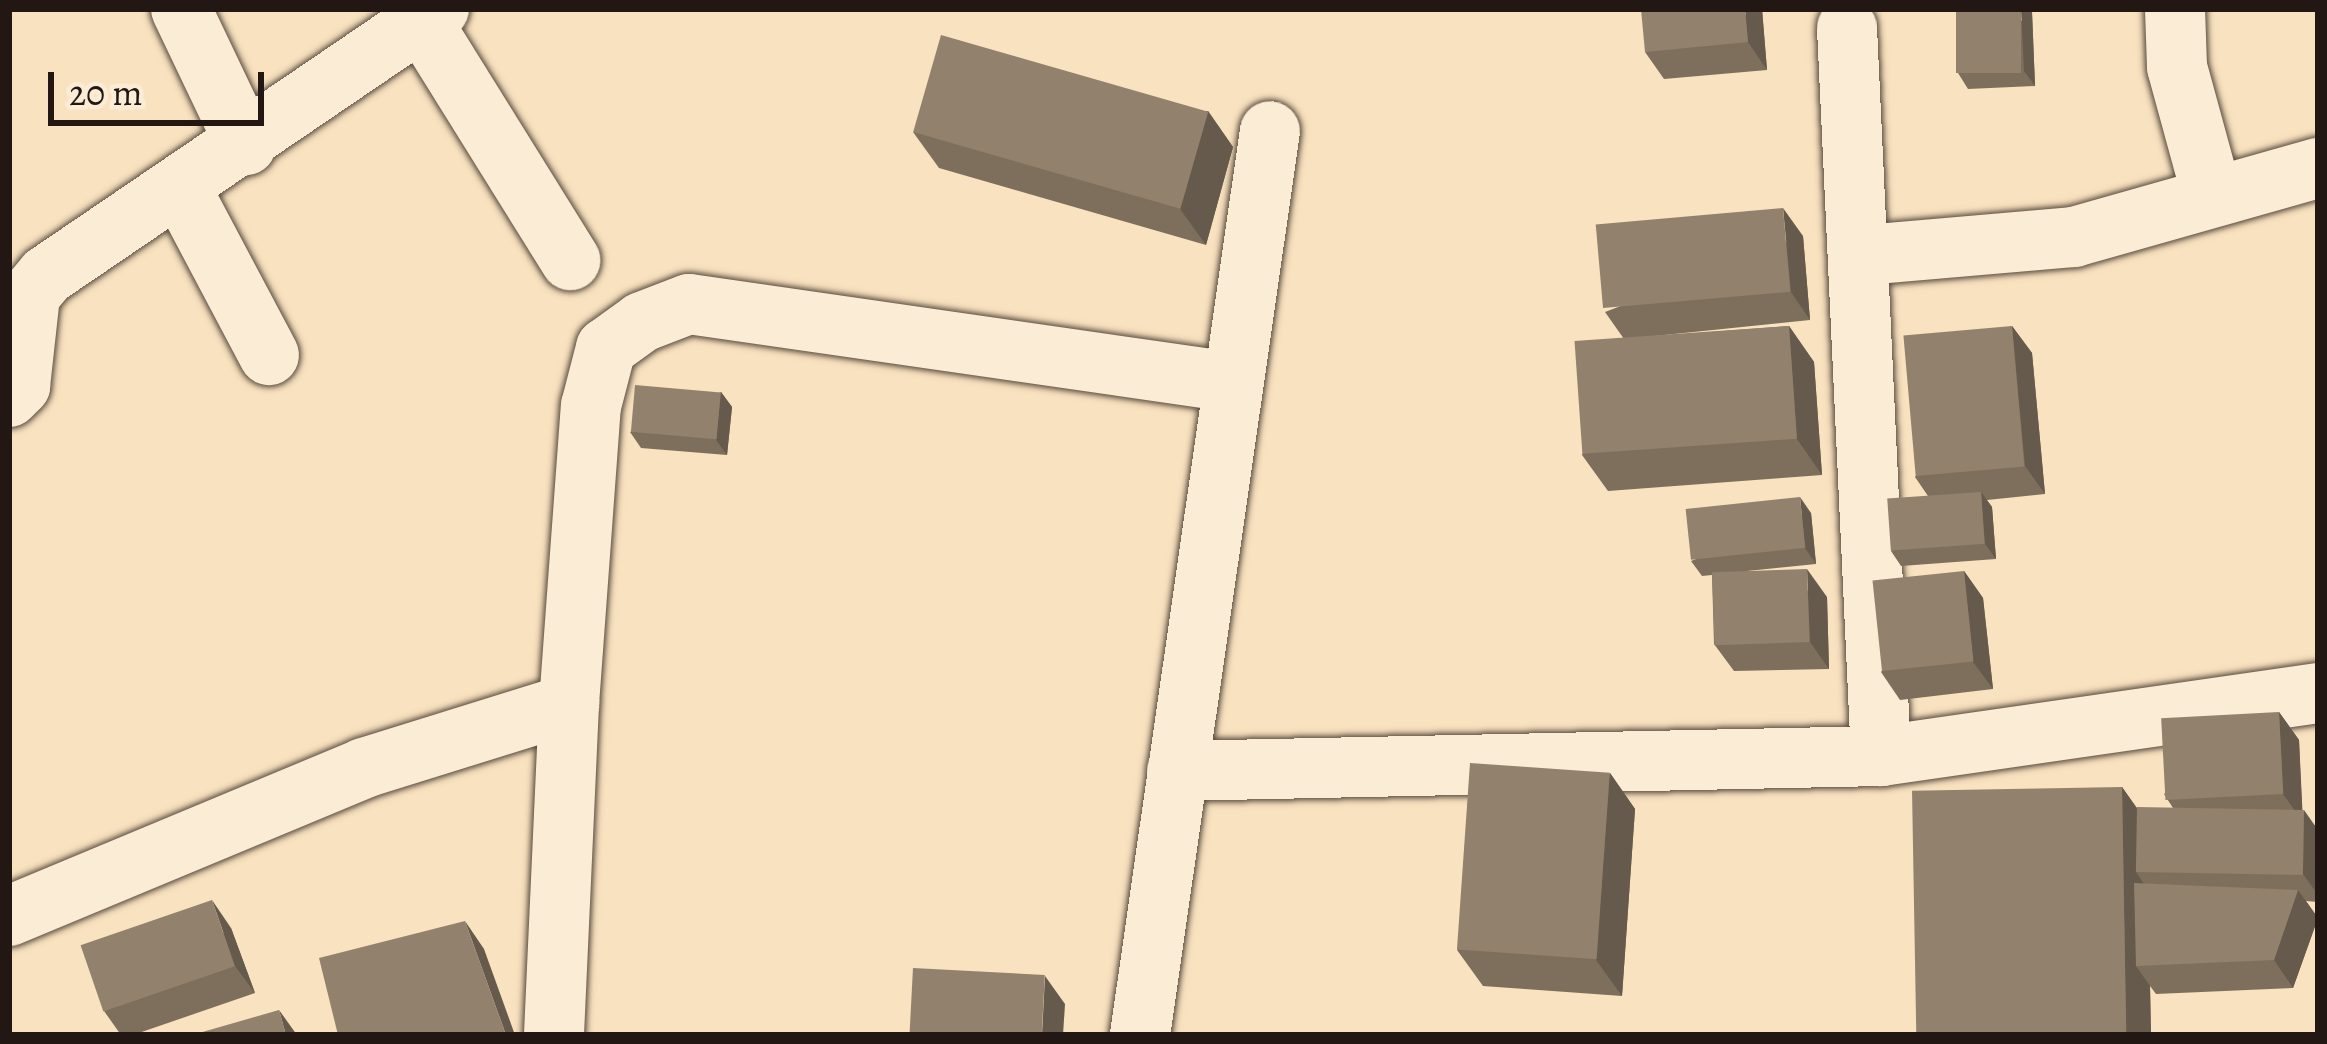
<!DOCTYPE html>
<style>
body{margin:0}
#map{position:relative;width:2327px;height:1044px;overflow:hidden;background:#f9e2bf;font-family:Alegreya,serif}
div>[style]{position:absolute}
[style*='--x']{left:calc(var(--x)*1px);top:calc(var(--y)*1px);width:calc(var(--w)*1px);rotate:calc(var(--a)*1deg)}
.roads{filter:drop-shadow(0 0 3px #584a3e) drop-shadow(0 0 3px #584a3e)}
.minor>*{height:60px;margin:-30px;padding:0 30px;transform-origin:30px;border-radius:30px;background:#fbecd5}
.wall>*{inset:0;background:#7e6f5d}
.shaded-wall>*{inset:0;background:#665a4c}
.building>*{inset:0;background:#92816c;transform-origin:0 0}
span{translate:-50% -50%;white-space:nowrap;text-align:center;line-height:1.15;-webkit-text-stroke:9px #fbecd5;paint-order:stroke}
.frame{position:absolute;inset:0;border:12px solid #231713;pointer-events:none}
.scale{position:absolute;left:48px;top:72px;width:216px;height:54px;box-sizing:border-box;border:6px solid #231713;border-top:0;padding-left:15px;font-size:36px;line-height:42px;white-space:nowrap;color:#231713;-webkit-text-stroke:9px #fbecd5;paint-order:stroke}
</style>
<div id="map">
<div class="roads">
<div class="minor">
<div style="--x:181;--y:9;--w:151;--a:64.5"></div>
<div style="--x:414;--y:9;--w:296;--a:58.1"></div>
<div style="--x:2175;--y:9;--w:58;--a:88"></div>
<div style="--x:2177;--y:67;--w:129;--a:74.7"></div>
<div style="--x:1847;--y:28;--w:729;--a:87.33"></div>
<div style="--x:181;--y:189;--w:188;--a:62.1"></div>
<div style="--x:1864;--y:255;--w:211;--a:-4.9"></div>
<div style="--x:2074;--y:237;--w:254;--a:-15.8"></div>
<div style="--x:9;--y:397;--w:16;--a:-45"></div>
<div style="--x:20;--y:386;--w:92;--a:-83.7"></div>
<div style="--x:30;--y:295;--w:26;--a:-50"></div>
<div style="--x:47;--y:275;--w:474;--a:-34.2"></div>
<div style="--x:569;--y:704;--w:299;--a:-85.8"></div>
<div style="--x:591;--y:406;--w:60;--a:-75.5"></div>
<div style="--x:606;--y:348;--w:44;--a:-35.8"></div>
<div style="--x:642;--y:322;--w:50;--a:-21"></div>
<div style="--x:689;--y:304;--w:548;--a:8.19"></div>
<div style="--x:1177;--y:771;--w:704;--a:-1.22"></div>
<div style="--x:1881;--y:756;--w:442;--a:-8.2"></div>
<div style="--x:9;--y:916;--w:385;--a:-22.6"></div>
<div style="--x:364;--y:768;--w:215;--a:-17.3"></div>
<div style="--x:569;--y:704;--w:331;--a:92.6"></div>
<div style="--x:1140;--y:1035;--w:913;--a:-81.82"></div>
</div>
</div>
<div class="wall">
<div style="clip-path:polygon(1762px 9px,1767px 70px,1664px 79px,1645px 52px)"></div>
<div style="clip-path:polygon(2032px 12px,2035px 86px,1968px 89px,1958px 73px)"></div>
<div style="clip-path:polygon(1208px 111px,1233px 147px,1206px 245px,939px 168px,913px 132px)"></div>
<div style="clip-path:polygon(1803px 236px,1810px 320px,1645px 337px,1789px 326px,1814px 362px,1822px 475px,1608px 491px,1582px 455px,1624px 339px,1605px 312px)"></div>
<div style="clip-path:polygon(2012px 326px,2032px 353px,2045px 494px,1987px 500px,1992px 507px,1996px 559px,1901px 566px,1891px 551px,1928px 496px,1915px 477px)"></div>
<div style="clip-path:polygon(721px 392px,732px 407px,727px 455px,641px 448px,630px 432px)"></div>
<div style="clip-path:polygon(1811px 513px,1816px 564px,1747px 571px,1827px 597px,1829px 669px,1734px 671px,1714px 644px,1712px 575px,1702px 576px,1691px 561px)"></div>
<div style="clip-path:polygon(1964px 571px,1983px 598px,1993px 689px,1900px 700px,1881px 672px)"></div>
<div style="clip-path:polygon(2279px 712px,2299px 740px,2302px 810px,2318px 830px,2318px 902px,2306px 901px,2318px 918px,2293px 988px,2156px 994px,2150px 986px,2151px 1035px,1916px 1035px,2122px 787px,2137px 808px,2173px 808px,2164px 794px)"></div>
<div style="clip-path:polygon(1610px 773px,1635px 809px,1622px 996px,1483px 986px,1457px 950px)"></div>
<div style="clip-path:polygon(231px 928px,255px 993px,133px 1035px,121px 1035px,104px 1011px)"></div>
</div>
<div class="shaded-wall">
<div style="clip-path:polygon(1745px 9px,1762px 9px,1767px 70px,1748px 42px)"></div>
<div style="clip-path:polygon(2021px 9px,2029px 9px,2032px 12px,2035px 86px,2024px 71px)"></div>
<div style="clip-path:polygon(1208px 111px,1233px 147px,1206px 245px,1180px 209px)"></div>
<div style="clip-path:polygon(1783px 208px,1803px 236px,1810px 320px,1791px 292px)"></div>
<div style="clip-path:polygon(1789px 326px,1814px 362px,1822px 475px,1797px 439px)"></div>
<div style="clip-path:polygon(2012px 326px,2032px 353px,2045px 494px,2025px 466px)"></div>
<div style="clip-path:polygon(721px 392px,732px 407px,727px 455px,716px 440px)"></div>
<div style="clip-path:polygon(1981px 492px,1992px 507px,1996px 559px,1985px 544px)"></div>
<div style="clip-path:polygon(1800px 497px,1811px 513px,1816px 564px,1805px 548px)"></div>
<div style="clip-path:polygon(1807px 569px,1827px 597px,1829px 669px,1810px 642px)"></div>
<div style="clip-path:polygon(1964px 571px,1983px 598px,1993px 689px,1973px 662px)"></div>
<div style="clip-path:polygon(2279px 712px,2299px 740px,2303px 822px,2283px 794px)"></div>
<div style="clip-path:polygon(1610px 773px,1635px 809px,1622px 996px,1596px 960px)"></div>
<div style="clip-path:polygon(2122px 787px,2147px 823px,2136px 872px,2148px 890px,2136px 966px,2150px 986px,2151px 1035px,2126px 1035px)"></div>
<div style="clip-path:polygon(2304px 810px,2318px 830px,2318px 895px,2303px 874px)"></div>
<div style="clip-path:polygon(2298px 890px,2318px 918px,2293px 988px,2274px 960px)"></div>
<div style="clip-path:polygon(212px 900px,231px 928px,255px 993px,235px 966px)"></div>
<div style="clip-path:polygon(465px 921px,484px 949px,515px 1035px,506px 1035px)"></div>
<div style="clip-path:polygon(1045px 976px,1065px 1004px,1063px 1035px,1042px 1035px)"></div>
<div style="clip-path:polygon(279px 1010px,297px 1035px,286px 1035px)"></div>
</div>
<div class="building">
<div style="clip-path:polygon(1641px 9px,1745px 9px,1748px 42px,1645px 52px)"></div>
<div style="left:1956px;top:9px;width:65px;height:64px"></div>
<div style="left:941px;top:35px;width:278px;height:101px;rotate:16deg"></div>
<div style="left:1783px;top:208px;width:84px;height:188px;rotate:85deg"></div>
<div style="left:1789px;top:326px;width:113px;height:215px;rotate:86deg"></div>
<div style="left:2012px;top:326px;width:141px;height:109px;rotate:85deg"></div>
<div style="left:635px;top:385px;width:86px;height:47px;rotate:5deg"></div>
<div style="left:1981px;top:492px;width:52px;height:94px;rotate:86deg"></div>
<div style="left:1800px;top:497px;width:51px;height:115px;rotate:84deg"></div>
<div style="left:1807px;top:569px;width:73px;height:95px;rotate:88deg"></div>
<div style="left:1964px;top:571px;width:91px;height:92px;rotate:84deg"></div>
<div style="left:2279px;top:712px;width:82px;height:118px;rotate:87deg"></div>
<div style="left:1470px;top:763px;width:140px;height:187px;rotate:4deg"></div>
<div style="left:2122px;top:787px;width:248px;height:210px;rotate:89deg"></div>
<div style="left:2137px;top:807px;width:167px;height:65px;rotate:1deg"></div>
<div style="clip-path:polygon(2134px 883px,2298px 890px,2274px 960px,2136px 966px)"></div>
<div style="left:212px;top:900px;width:70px;height:139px;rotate:71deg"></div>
<div style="clip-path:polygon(465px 921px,506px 1035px,338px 1035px,319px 958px)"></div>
<div style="left:913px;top:968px;width:132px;height:67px;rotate:3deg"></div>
<div style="clip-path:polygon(279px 1010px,286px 1035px,192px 1035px)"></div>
</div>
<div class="frame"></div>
<div class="scale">20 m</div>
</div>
